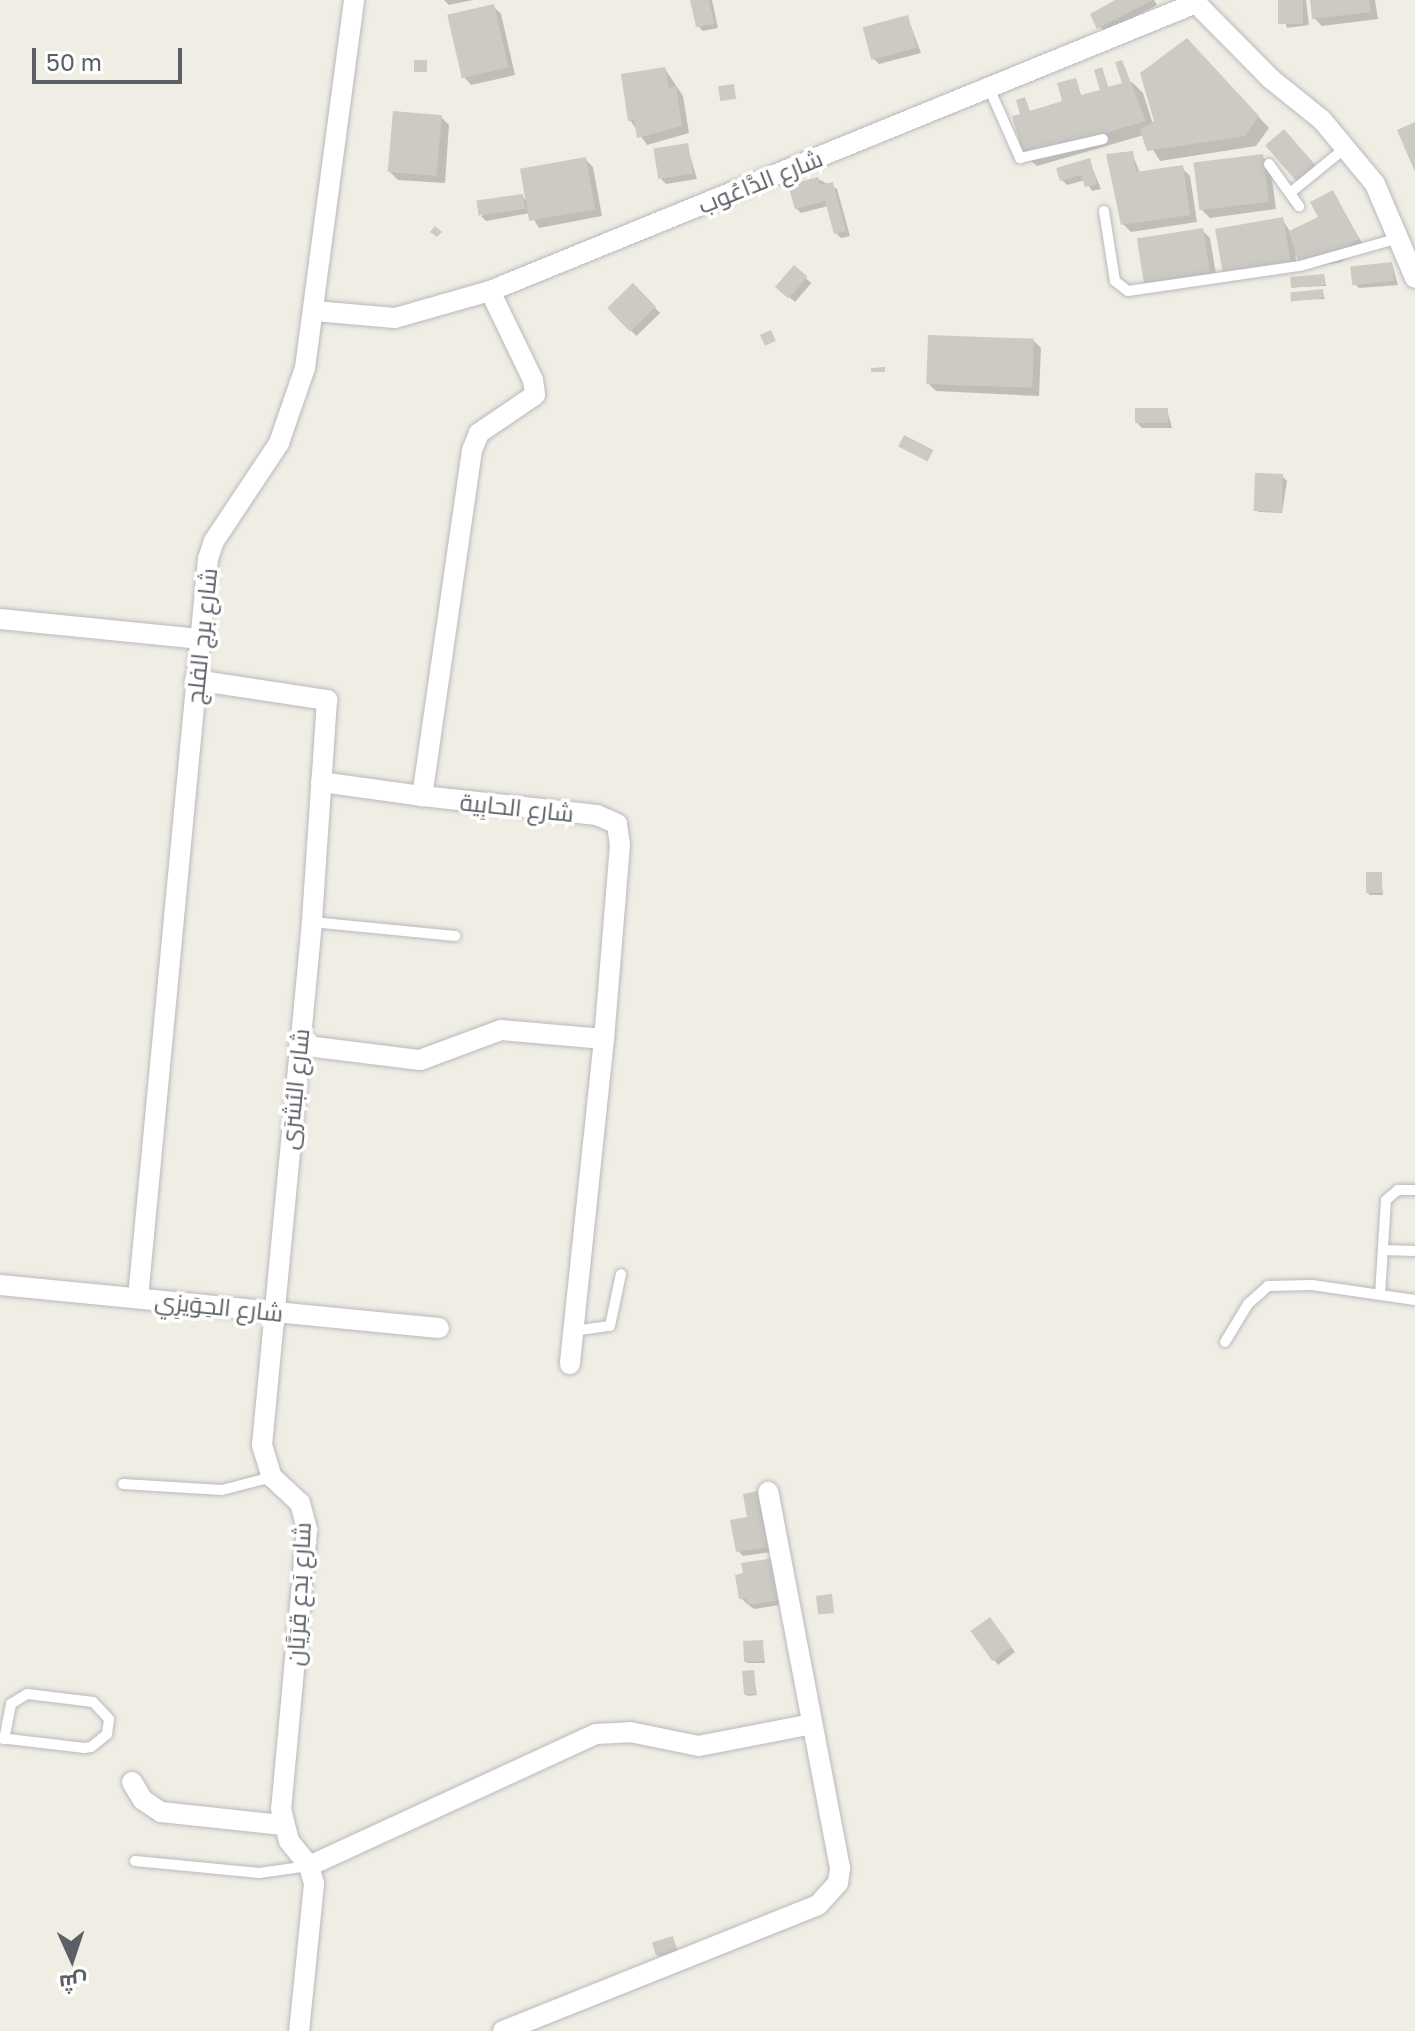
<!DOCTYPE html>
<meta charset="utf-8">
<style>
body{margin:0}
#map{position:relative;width:1415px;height:2031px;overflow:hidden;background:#f0ede4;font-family:"Golos Text",Cairo,sans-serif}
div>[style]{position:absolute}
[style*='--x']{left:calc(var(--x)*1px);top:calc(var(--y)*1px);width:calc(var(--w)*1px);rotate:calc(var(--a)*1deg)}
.shadow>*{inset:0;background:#0003;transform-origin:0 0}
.building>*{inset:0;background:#cdc9c3;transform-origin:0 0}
.roads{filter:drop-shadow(0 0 2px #b6babf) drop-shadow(0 0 2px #b6babf)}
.service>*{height:10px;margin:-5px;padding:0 5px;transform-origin:5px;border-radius:5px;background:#fff}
.minor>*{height:20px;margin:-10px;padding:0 10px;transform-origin:10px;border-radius:10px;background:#fff}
span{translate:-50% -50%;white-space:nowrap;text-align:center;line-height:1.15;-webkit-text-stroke:7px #fff;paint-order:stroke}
.street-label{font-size:24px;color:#5c6066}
.north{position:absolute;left:32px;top:1919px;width:80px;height:80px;-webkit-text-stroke:6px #fff;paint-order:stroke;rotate:177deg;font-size:22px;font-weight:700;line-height:32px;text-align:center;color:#5c6066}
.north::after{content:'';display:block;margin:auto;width:28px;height:36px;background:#5c6066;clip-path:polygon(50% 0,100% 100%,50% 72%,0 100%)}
.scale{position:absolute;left:32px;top:48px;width:150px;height:36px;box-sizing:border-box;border:4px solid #5c6066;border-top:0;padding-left:10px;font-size:24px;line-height:28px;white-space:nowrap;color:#5c6066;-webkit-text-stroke:6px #fff;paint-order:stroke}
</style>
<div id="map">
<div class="shadow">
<div style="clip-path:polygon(444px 0,473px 0,449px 5px)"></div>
<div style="clip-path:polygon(692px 0,712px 0,718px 28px,703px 31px,698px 26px)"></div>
<div style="clip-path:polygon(1120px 0,1154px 0,1157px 5px,1104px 33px,1093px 15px)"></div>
<div style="clip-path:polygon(1280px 0,1306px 0,1309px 25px,1287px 28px)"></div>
<div style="clip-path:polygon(1312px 0,1375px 0,1378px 19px,1322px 26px,1314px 18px)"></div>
<div style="clip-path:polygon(493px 6px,501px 14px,515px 75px,471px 85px,464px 77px)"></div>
<div style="clip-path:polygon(908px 18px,921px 53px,879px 64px,874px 59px)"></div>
<div style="clip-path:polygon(1197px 51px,1269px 128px,1256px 146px,1160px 161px,1144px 135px,1037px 166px,1026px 156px,1025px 99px,1030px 113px,1065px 103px,1075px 80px,1082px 97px,1104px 91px,1102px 69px,1109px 89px,1132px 82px,1143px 93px,1153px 124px)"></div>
<div style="clip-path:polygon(665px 69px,683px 96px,689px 133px,647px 145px,630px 120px)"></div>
<div style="clip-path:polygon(441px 117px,449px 125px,445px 183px,398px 180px,390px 172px)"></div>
<div style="clip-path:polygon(687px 146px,697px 179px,666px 184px,661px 179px)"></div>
<div style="clip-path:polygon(1132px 153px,1140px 173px,1182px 168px,1190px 176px,1197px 222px,1131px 232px,1123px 224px)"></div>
<div style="clip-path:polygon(1262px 156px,1270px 164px,1276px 209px,1210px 218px,1202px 210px)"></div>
<div style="clip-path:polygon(585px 159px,593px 167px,602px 216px,539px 228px,530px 213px,486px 221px,481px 216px,522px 196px,528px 202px)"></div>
<div style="clip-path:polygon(1089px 160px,1101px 189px,1092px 191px,1085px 180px,1067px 185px,1062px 180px)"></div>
<div style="clip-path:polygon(818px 179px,837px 189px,850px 236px,841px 238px,836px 233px,828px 206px,801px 213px,796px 208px)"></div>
<div style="clip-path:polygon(1333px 193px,1365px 248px,1341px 262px,1308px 268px,1295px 255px,1298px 269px,1232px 280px,1282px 219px,1291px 233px,1320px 218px)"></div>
<div style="clip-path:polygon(1202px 230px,1210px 238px,1217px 280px,1154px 291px)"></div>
<div style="clip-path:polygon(1392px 264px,1398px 285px,1359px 288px,1354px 283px)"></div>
<div style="left:794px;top:268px;width:23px;height:25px;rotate:41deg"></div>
<div style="clip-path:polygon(1324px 276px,1326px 286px,1293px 287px)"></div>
<div style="left:633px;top:285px;width:39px;height:33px;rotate:46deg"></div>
<div style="clip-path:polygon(1322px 291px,1325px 299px,1293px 300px)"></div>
<div style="clip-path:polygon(1033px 340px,1041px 348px,1039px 396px,936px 391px,928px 383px)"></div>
<div style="clip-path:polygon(1167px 410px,1172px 428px,1142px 428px,1137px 423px)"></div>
<div style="clip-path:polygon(1282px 476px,1287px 481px,1282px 513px,1258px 512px)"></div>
<div style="clip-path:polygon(1381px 874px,1383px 895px,1370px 895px,1368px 893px)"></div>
<div style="clip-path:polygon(757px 1493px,771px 1552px,743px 1556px,738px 1551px)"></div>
<div style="clip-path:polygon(745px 1575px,785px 1604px,754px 1609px,746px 1603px,741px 1598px)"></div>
<div style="clip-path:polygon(994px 1624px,1015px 1652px,998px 1665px,972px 1632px)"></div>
<div style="clip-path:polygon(762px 1642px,765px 1663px,748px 1663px,746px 1662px)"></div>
<div style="clip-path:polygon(753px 1672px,757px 1695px,748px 1696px,746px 1694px)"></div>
<div style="clip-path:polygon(672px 1938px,678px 1951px,660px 1956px,658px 1955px)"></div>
</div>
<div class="building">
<div style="clip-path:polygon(690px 0,709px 0,714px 24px,696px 27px)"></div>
<div style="clip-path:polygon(1115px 0,1153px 0,1097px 29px,1090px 14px)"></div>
<div style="left:1278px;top:0;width:25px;height:24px"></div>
<div style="clip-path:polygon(1310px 0,1369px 0,1371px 12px,1312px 19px)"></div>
<div style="left:494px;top:4px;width:65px;height:48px;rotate:77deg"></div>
<div style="left:908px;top:15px;width:34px;height:47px;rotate:75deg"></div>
<div style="clip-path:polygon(1187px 38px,1259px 116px,1245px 136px,1147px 151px,1140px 130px,1154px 121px,1140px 73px)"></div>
<div style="left:427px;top:60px;width:12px;height:13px;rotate:90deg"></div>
<div style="clip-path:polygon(1122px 60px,1146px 121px,1024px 157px,1012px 116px,1020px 114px,1016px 100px,1025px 97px,1030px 111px,1062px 101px,1057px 83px,1076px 78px,1081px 95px,1100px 90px,1094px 70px,1102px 67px,1108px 87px,1122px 83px,1115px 62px)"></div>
<div style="clip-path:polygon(665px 67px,669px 88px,676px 86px,682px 126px,637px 138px,634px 120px,628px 121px,621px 74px)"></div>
<div style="left:734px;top:84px;width:15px;height:16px;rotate:82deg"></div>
<div style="left:393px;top:111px;width:49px;height:61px;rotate:5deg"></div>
<div style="clip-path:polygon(1415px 122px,1415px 172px,1397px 130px)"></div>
<div style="left:1284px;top:129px;width:52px;height:25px;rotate:49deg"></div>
<div style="left:688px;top:143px;width:31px;height:35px;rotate:81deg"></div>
<div style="clip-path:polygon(1133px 151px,1136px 172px,1183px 165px,1190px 215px,1121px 225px,1106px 154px)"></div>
<div style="left:1263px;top:154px;width:48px;height:70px;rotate:83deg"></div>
<div style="left:586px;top:157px;width:53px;height:67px;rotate:80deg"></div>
<div style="clip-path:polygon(1090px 158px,1097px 184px,1085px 187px,1081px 175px,1060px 181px,1056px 168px)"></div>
<div style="clip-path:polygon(818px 177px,820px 185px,833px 182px,846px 231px,834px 234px,825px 201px,795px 209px,788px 185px)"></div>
<div style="clip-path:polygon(1333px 190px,1359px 239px,1333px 255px,1298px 261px,1289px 231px,1318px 217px,1310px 202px)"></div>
<div style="left:523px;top:194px;width:15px;height:47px;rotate:82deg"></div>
<div style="left:1283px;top:217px;width:46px;height:69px;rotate:80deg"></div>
<div style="clip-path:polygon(435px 226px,442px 232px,437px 237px,430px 232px)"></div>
<div style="left:1203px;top:228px;width:46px;height:67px;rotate:81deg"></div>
<div style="left:1392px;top:262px;width:19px;height:42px;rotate:84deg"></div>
<div style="left:794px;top:265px;width:18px;height:29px;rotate:41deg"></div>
<div style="left:1324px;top:274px;width:11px;height:34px;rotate:85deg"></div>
<div style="left:633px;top:283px;width:33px;height:36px;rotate:46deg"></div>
<div style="left:1323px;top:289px;width:9px;height:33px;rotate:84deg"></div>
<div style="left:771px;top:330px;width:12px;height:12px;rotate:66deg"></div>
<div style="left:928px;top:335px;width:106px;height:49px;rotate:2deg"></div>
<div style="clip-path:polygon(885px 367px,885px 372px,871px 372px,871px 368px)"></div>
<div style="left:1168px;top:408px;width:15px;height:33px;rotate:90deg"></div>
<div style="left:904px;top:435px;width:33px;height:13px;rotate:27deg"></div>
<div style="left:1255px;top:473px;width:28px;height:38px;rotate:2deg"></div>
<div style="left:1382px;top:872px;width:21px;height:16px;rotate:90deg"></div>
<div style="clip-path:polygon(758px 1491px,768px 1547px,736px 1552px,730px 1520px,747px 1517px,743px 1494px)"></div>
<div style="clip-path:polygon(774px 1558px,781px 1600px,748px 1605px,746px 1598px,739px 1599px,735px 1575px,743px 1573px,741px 1563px)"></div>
<div style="left:832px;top:1594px;width:19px;height:16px;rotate:84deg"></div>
<div style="left:990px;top:1617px;width:37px;height:24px;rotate:54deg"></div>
<div style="left:763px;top:1640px;width:21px;height:20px;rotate:87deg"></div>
<div style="left:754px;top:1670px;width:24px;height:12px;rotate:85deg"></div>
<div style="left:673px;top:1936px;width:14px;height:22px;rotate:73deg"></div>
</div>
<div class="roads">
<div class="service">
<div style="--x:989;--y:88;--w:77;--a:66.1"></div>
<div style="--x:1020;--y:158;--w:85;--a:-12.9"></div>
<div style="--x:1269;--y:164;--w:52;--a:54.5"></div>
<div style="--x:1290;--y:193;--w:71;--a:-39.3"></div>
<div style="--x:1104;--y:211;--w:71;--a:81.1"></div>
<div style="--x:1115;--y:281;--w:16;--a:38"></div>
<div style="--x:1128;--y:291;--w:174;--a:-8.3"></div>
<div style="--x:1300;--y:266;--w:103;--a:-15.8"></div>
<div style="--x:312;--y:922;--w:144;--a:5.6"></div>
<div style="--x:1383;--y:1250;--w:32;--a:2"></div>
<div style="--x:1380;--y:1295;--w:95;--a:-86.4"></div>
<div style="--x:1386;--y:1200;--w:16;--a:-40"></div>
<div style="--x:1398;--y:1190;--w:17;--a:0"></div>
<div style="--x:573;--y:1331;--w:37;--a:-8"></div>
<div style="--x:610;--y:1326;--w:53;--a:-78.1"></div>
<div style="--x:1225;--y:1342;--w:44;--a:-58.8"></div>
<div style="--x:1248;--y:1304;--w:27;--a:-42"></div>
<div style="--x:1268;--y:1286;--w:44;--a:-1.3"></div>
<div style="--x:1312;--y:1285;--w:104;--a:8.3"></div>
<div style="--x:123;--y:1484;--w:99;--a:3.5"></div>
<div style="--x:222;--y:1490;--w:52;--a:-14.6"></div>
<div style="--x:0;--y:1738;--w:85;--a:6.8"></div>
<div style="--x:84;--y:1748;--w:7;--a:-8"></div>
<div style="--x:91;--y:1747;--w:21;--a:-39"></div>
<div style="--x:107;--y:1734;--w:15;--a:-82"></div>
<div style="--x:109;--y:1719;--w:23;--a:-133"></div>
<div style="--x:93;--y:1702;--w:66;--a:-173.1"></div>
<div style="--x:27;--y:1694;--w:19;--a:148"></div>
<div style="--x:11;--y:1704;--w:36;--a:101"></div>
<div style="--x:135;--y:1861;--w:125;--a:5.5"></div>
<div style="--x:259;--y:1873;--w:50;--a:-8"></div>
</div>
<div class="minor">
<div style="--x:1193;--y:0;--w:111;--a:45.4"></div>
<div style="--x:1271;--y:79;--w:65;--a:38.8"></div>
<div style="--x:1322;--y:120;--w:83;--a:50.4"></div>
<div style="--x:1375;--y:184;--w:102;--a:66.9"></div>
<div style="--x:490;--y:291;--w:99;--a:64.2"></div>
<div style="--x:533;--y:380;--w:15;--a:82"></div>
<div style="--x:535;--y:395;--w:68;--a:145.8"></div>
<div style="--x:479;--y:433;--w:18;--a:112"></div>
<div style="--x:472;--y:450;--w:350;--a:98.2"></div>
<div style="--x:422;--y:796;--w:176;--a:6.2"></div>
<div style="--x:597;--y:815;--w:22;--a:24"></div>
<div style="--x:617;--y:824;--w:21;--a:82"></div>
<div style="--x:620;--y:845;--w:195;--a:94.7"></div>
<div style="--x:604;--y:1039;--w:327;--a:96"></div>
<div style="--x:315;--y:311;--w:80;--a:5"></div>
<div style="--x:395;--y:318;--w:99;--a:-15.9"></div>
<div style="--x:490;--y:291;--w:762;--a:-22.19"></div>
<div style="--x:0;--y:619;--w:200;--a:5.7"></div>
<div style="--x:195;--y:680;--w:134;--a:8.6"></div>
<div style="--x:327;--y:700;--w:223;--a:93.9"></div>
<div style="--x:312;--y:922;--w:525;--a:95.46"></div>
<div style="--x:262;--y:1445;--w:34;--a:73"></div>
<div style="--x:272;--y:1477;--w:38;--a:43"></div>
<div style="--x:300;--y:1503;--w:28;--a:75"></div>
<div style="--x:307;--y:1530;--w:280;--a:95.3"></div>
<div style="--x:281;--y:1809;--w:33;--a:76"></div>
<div style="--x:289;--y:1841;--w:32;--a:51"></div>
<div style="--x:309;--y:1866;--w:19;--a:74"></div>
<div style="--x:314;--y:1884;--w:148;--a:95.8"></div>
<div style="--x:321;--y:782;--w:102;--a:7.9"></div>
<div style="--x:299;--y:1045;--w:122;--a:7.1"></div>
<div style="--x:420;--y:1060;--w:86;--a:-20.3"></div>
<div style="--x:501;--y:1030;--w:103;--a:5"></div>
<div style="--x:0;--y:1285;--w:441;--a:5.6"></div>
<div style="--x:138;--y:1298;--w:742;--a:-84.59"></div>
<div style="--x:208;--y:559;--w:19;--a:-72"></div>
<div style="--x:214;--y:541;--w:118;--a:-56.4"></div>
<div style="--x:279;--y:443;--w:79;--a:-70.9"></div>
<div style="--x:305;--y:368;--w:371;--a:-82.4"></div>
<div style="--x:132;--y:1782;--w:21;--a:59"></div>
<div style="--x:143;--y:1800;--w:22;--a:34"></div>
<div style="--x:161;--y:1812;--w:123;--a:6.1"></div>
<div style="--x:309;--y:1866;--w:316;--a:-24.7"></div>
<div style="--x:596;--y:1734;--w:34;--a:-3"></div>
<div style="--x:630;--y:1732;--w:70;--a:11.5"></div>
<div style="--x:699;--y:1746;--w:115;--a:-11"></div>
<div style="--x:503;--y:2031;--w:339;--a:-21.8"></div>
<div style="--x:818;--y:1905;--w:30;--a:-48"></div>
<div style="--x:838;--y:1883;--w:15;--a:-82"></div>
<div style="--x:840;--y:1868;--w:383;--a:-100.8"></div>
</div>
</div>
<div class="street-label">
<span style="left:760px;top:181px;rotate:-22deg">شارع الدَّاعُوب</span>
<span style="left:201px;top:636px;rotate:-84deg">شارع برج الفلج</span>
<span style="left:517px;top:807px;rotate:6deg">شارع الحابِية</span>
<span style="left:294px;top:1089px;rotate:-84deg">شارع البُشرَى</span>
<span style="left:219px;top:1306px;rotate:6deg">شارع الحِوَيزِي</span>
<span style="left:298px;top:1594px;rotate:-87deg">شارع بَدع قِرَيَّان</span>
</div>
<div class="north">ش</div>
<div class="scale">50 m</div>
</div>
